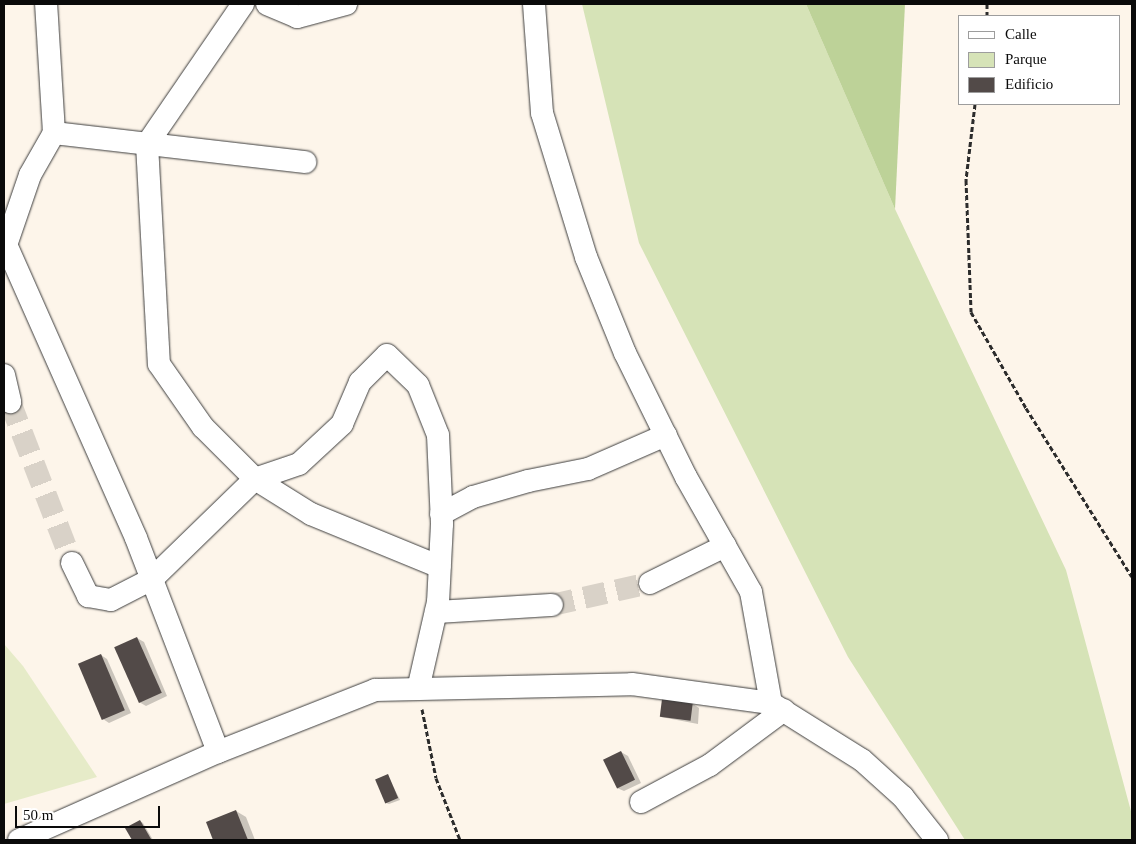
<!DOCTYPE html>
<style>
body{margin:0}
#map{position:relative;width:1136px;height:844px;overflow:hidden;background:#fdf5ea;font-family:Georgia,serif}
div>[style]{position:absolute}
[style*='--x']{left:calc(var(--x)*1px);top:calc(var(--y)*1px);width:calc(var(--w)*1px);rotate:calc(var(--a)*1deg)}
.green>*{inset:0;background:#d6e3b7}
.forest>*{inset:0;background:#bdd298}
.pitch>*{inset:0;background:#e6ebc8}
.shadow>*{inset:0;background:#0003}
.building>*{inset:0;background:#524a48;transform-origin:0 0}
.minor-tunnel>*{height:22px;margin-top:-11px;transform-origin:0;background:repeating-linear-gradient(90deg,#d9d2c8 0 22px,transparent 0 33px)}
.path>*{height:3px;margin-top:-1.5px;transform-origin:0;background:repeating-linear-gradient(90deg,#2c2c2c 0 5px,transparent 0 7.5px)}
.roads{filter:drop-shadow(0 0 1px #3d3d3d) drop-shadow(0 0 1px #3d3d3d)}
.minor>*{height:22px;margin:-11px;padding:0 11px;transform-origin:11px;border-radius:11px;background:#fff}
span{translate:-50% -50%;white-space:nowrap;text-align:center;line-height:1.15;-webkit-text-stroke:5px #fff;paint-order:stroke}
.frame{position:absolute;inset:0;border:5px solid #0a0a0a;pointer-events:none}
.legend{position:absolute;left:958px;top:15px;width:162px;height:90px;box-sizing:border-box;background:#fff;border:1px solid #9d9d9d;margin:0;padding:6px 9px;list-style:none;font-size:15px;color:#0a0a0a}
.legend li{display:flex;align-items:center;gap:10px;height:25px}
.legend b{width:25px;border:1px solid #9d9d9d}
.scale{position:absolute;left:15px;top:806px;width:145px;height:22px;box-sizing:border-box;border:2px solid #0a0a0a;border-top:0;padding-left:6px;font-size:15px;line-height:18px;white-space:nowrap;color:#0a0a0a;-webkit-text-stroke:4px #fff;paint-order:stroke}
</style>
<div id="map">
<div class="green">
<div style="clip-path:polygon(582px 4px,806px 4px,895px 209px,1066px 570px,1132px 815px,1132px 840px,965px 840px,848px 657px,639px 243px)"></div>
</div>
<div class="forest">
<div style="clip-path:polygon(806px 4px,905px 4px,895px 209px)"></div>
</div>
<div class="pitch">
<div style="clip-path:polygon(4px 644px,23px 666px,97px 777px,4px 804px)"></div>
</div>
<div class="shadow">
<div style="clip-path:polygon(137px 638px,144px 642px,167px 696px,146px 706px,139px 702px)"></div>
<div style="clip-path:polygon(101px 655px,107px 659px,131px 713px,109px 723px,103px 719px)"></div>
<div style="clip-path:polygon(693px 704px,699px 708px,698px 724px,661px 717px)"></div>
<div style="clip-path:polygon(621px 752px,628px 756px,641px 783px,624px 791px,617px 788px)"></div>
<div style="clip-path:polygon(388px 776px,400px 800px,389px 804px,386px 803px)"></div>
<div style="clip-path:polygon(236px 811px,246px 817px,255px 840px,215px 840px,208px 822px)"></div>
<div style="clip-path:polygon(140px 821px,143px 823px,153px 840px,133px 840px,127px 828px)"></div>
</div>
<div class="building">
<div style="left:137px;top:637px;width:61px;height:25px;rotate:66deg"></div>
<div style="left:101px;top:654px;width:61px;height:25px;rotate:67deg"></div>
<div style="left:662px;top:699px;width:31px;height:18px;rotate:7deg"></div>
<div style="left:621px;top:751px;width:32px;height:20px;rotate:64deg"></div>
<div style="left:388px;top:774px;width:26px;height:14px;rotate:67deg"></div>
<div style="clip-path:polygon(236px 810px,248px 840px,213px 840px,206px 822px)"></div>
<div style="clip-path:polygon(140px 820px,151px 839px,149px 840px,132px 840px,125px 828px)"></div>
</div>
<div class="minor-tunnel">
<div style="--x:10;--y:402;--w:173;--a:68.9"></div>
<div style="--x:552;--y:605;--w:100;--a:-12.7"></div>
</div>
<div class="path">
<div style="--x:987;--y:16;--w:12;--a:-90"></div>
<div style="--x:975;--y:104;--w:77;--a:96.8"></div>
<div style="--x:966;--y:180;--w:132;--a:87.8"></div>
<div style="--x:971;--y:312;--w:111;--a:60.2"></div>
<div style="--x:1026;--y:408;--w:199;--a:57.9"></div>
<div style="--x:422;--y:709;--w:70;--a:78.5"></div>
<div style="--x:436;--y:778;--w:66;--a:68.8"></div>
</div>
<div class="roads">
<div class="minor">
<div style="--x:243;--y:4;--w:170;--a:124.4"></div>
<div style="--x:147;--y:144;--w:220;--a:86.9"></div>
<div style="--x:159;--y:364;--w:77;--a:55.1"></div>
<div style="--x:203;--y:427;--w:74;--a:45"></div>
<div style="--x:255;--y:479;--w:66;--a:32"></div>
<div style="--x:311;--y:514;--w:139;--a:22.3"></div>
<div style="--x:267;--y:4;--w:33;--a:23"></div>
<div style="--x:297;--y:17;--w:51;--a:-14.9"></div>
<div style="--x:534;--y:4;--w:109;--a:85.8"></div>
<div style="--x:542;--y:113;--w:151;--a:73"></div>
<div style="--x:586;--y:257;--w:104;--a:67.9"></div>
<div style="--x:625;--y:353;--w:138;--a:63.8"></div>
<div style="--x:686;--y:477;--w:132;--a:60.5"></div>
<div style="--x:751;--y:592;--w:113;--a:79.8"></div>
<div style="--x:54;--y:133;--w:253;--a:6.6"></div>
<div style="--x:4;--y:240;--w:326;--a:66.1"></div>
<div style="--x:136;--y:538;--w:229;--a:69"></div>
<div style="--x:4;--y:251;--w:80;--a:-71.1"></div>
<div style="--x:30;--y:175;--w:48;--a:-60.3"></div>
<div style="--x:54;--y:133;--w:129;--a:-93.5"></div>
<div style="--x:4;--y:375;--w:28;--a:77"></div>
<div style="--x:441;--y:514;--w:36;--a:-28"></div>
<div style="--x:473;--y:497;--w:57;--a:-16.2"></div>
<div style="--x:528;--y:481;--w:61;--a:-11.3"></div>
<div style="--x:588;--y:469;--w:85;--a:-23.6"></div>
<div style="--x:72;--y:563;--w:37;--a:64"></div>
<div style="--x:88;--y:596;--w:23;--a:10"></div>
<div style="--x:111;--y:600;--w:46;--a:-27.1"></div>
<div style="--x:152;--y:579;--w:144;--a:-44.2"></div>
<div style="--x:255;--y:479;--w:46;--a:-18.8"></div>
<div style="--x:299;--y:464;--w:59;--a:-42.9"></div>
<div style="--x:342;--y:424;--w:46;--a:-66.8"></div>
<div style="--x:360;--y:382;--w:38;--a:-45"></div>
<div style="--x:387;--y:355;--w:43;--a:44.1"></div>
<div style="--x:418;--y:385;--w:54;--a:68.2"></div>
<div style="--x:438;--y:435;--w:89;--a:87.4"></div>
<div style="--x:442;--y:524;--w:78;--a:92.9"></div>
<div style="--x:438;--y:602;--w:89;--a:102.9"></div>
<div style="--x:650;--y:583;--w:84;--a:-26.3"></div>
<div style="--x:436;--y:612;--w:116;--a:-3.5"></div>
<div style="--x:641;--y:802;--w:78;--a:-28.2"></div>
<div style="--x:710;--y:765;--w:92;--a:-36.6"></div>
<div style="--x:19;--y:840;--w:218;--a:-23.9"></div>
<div style="--x:218;--y:752;--w:169;--a:-21.5"></div>
<div style="--x:375;--y:690;--w:257;--a:-1.3"></div>
<div style="--x:632;--y:684;--w:140;--a:7.8"></div>
<div style="--x:771;--y:703;--w:107;--a:32.1"></div>
<div style="--x:862;--y:760;--w:55;--a:42.1"></div>
<div style="--x:903;--y:797;--w:55;--a:51.7"></div>
</div>
</div>
<div class="frame"></div>
<ul class="legend">
<li><b style="height:6px;background:#fff"></b>Calle</li>
<li><b style="height:14px;background:#d6e3b7"></b>Parque</li>
<li><b style="height:14px;background:#524a48"></b>Edificio</li>
</ul>
<div class="scale">50 m</div>
</div>
